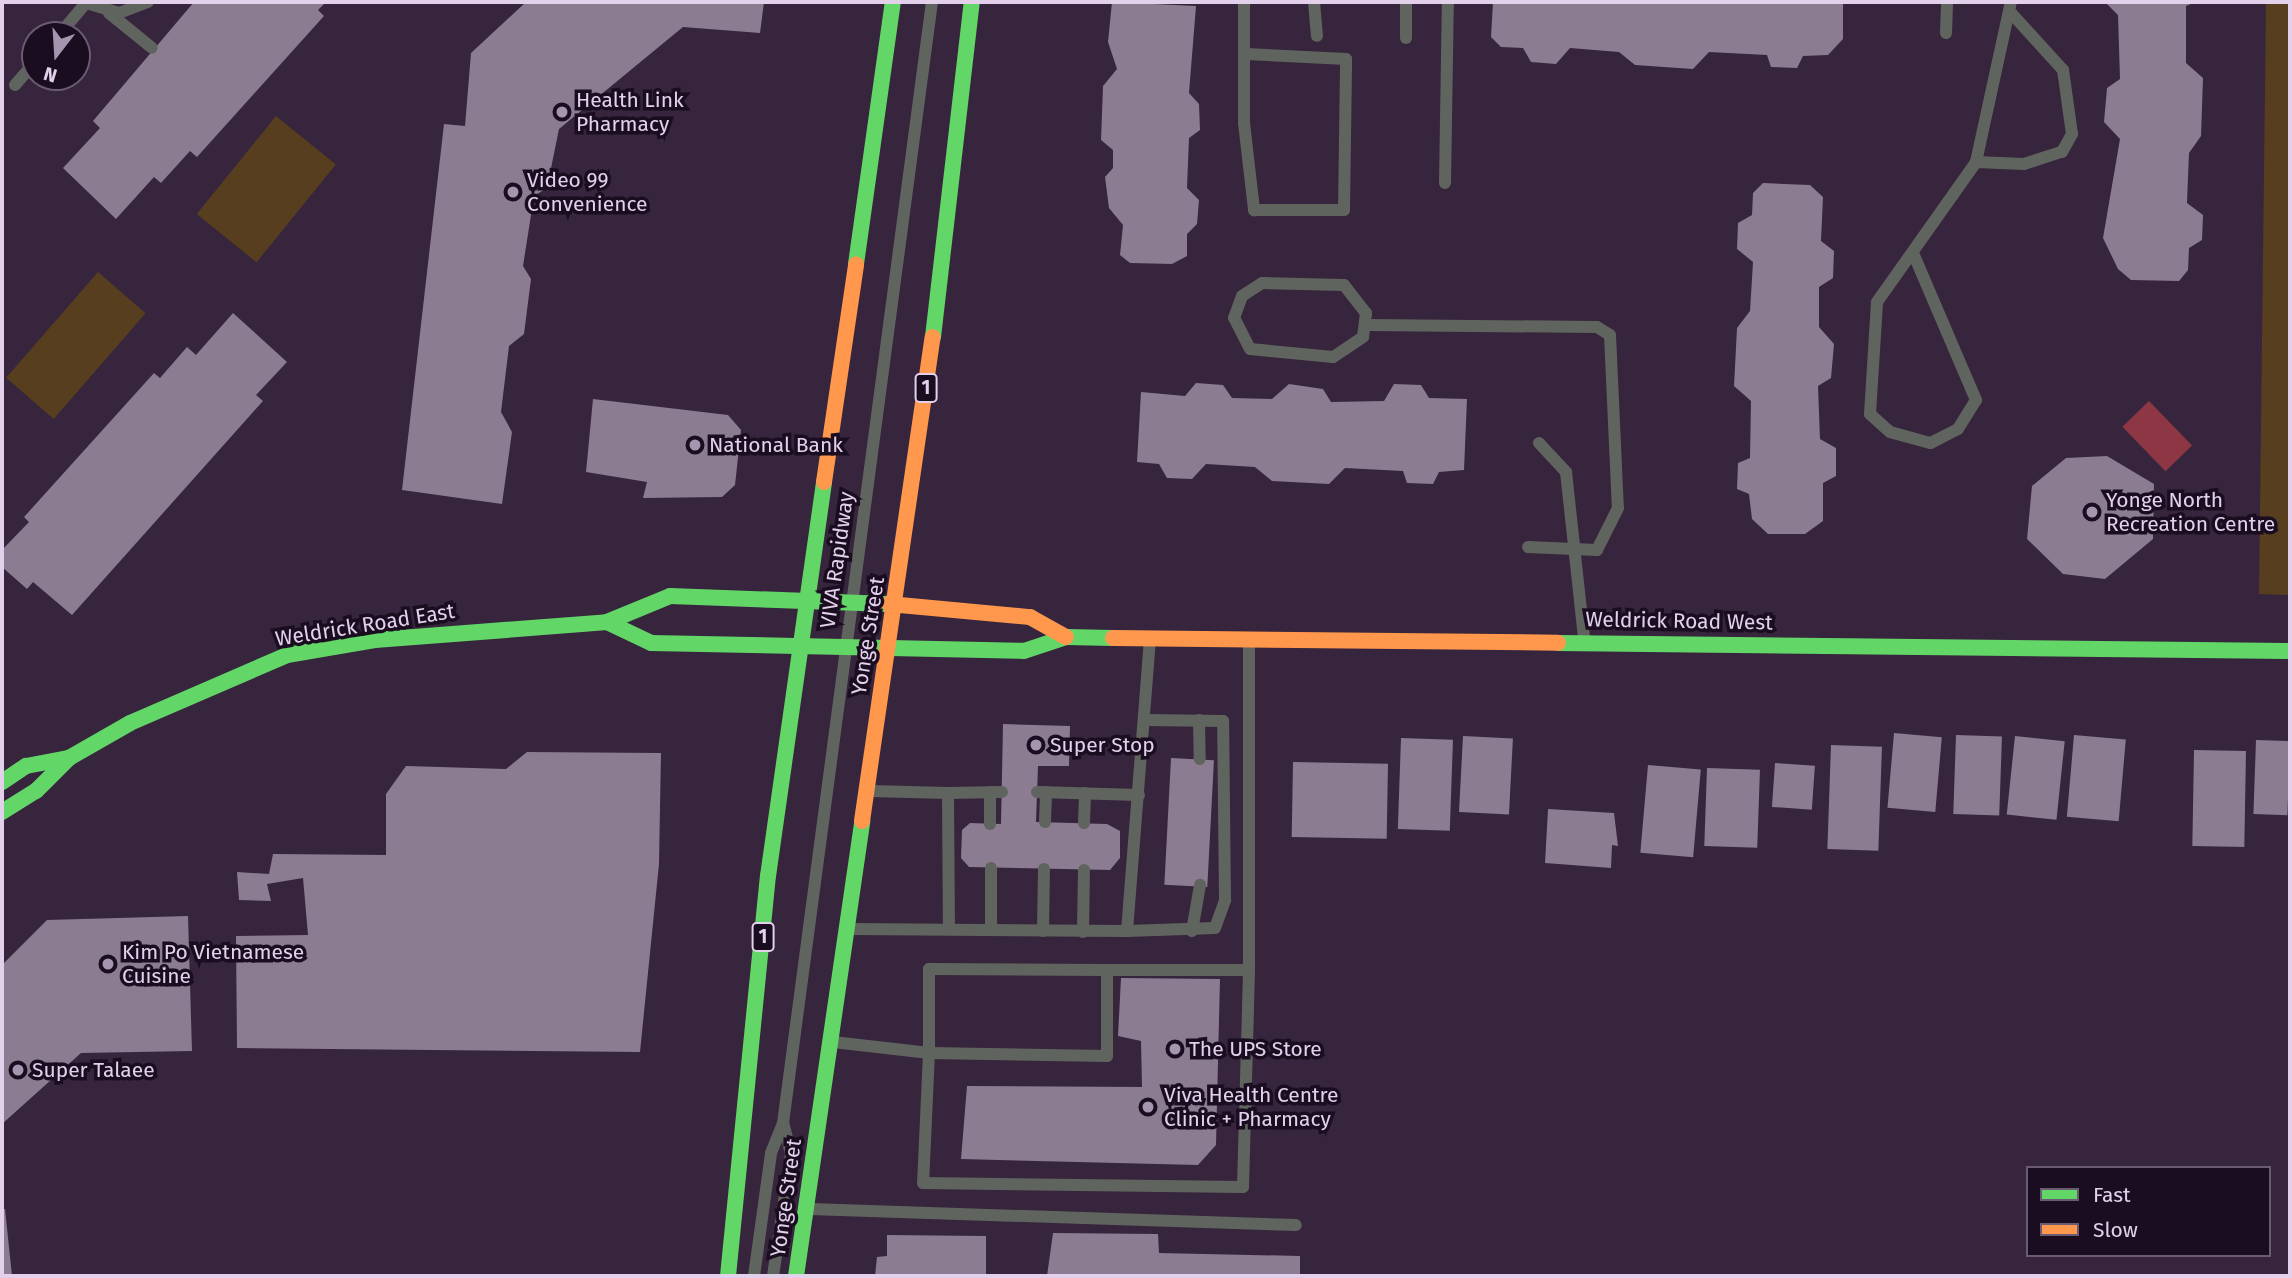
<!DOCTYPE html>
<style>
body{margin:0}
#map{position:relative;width:2292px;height:1278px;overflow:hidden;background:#36253c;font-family:"Fira Sans",sans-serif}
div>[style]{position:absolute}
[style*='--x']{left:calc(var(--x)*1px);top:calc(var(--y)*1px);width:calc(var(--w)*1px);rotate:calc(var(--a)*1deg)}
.green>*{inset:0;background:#573e1f;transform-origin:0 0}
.water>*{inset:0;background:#8d3745;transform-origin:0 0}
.building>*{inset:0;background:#8b7c91;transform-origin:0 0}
.lane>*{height:12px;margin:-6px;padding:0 6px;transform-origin:6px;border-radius:6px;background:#60645e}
.fast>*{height:16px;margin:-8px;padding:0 8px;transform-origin:8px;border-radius:8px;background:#63d668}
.slow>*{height:16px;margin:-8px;padding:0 8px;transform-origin:8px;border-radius:8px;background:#ff974d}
.dots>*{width:19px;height:19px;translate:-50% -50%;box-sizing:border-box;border:4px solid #1a0d20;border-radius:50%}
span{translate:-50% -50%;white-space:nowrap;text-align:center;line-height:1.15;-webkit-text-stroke:7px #1a0d20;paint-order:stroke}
.shield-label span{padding:2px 5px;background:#1a0d20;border:2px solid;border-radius:5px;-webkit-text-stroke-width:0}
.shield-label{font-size:19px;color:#e3d1ec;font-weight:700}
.poi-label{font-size:21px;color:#e3d1ec}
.left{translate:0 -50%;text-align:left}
.street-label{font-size:21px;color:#e3d1ec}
.frame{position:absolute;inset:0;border:4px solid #e3d1ec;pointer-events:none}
.legend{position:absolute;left:2026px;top:1166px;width:245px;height:91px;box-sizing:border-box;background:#1a0d20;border:2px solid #6a5b72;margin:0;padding:9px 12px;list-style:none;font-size:21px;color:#e3d1ec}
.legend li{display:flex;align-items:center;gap:14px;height:35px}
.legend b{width:35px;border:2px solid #6a5b72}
.north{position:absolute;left:21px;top:21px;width:70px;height:70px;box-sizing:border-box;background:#1a0d20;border:2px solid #6a5b72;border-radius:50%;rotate:197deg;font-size:19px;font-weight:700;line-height:28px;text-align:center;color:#e3d1ec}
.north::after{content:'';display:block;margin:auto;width:24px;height:32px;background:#a695ae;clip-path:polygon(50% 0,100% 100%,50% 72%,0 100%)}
</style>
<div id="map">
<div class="green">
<div style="clip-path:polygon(2266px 2px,2290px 2px,2290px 595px,2259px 594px)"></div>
<div style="left:276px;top:116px;width:77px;height:126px;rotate:39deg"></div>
<div style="left:98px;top:272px;width:63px;height:140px;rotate:41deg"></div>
</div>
<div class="water">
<div style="left:2149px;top:401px;width:62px;height:37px;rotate:46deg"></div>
</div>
<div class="building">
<div style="clip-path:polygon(194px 2px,326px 2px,318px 10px,324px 16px,197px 157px,190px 151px,161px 183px,154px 177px,116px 219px,63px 168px,100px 128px,93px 121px)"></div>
<div style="clip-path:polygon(526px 2px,764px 2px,760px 33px,683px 27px,559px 129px,547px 188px,534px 196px,523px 266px,531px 279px,524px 334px,509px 346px,501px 412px,512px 432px,502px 504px,402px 490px,444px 124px,465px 126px,471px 53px)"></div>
<div style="clip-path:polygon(1112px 2px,1196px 6px,1189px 93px,1199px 104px,1200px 130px,1189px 138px,1187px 188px,1199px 200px,1197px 224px,1187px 234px,1187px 256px,1172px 264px,1130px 263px,1120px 255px,1123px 225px,1109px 208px,1105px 177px,1113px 168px,1113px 150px,1101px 140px,1103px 86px,1117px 69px,1108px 42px)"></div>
<div style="clip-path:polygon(1493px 2px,1843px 2px,1843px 39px,1828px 55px,1803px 56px,1797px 68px,1771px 67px,1767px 55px,1709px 52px,1693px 69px,1635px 65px,1619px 52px,1570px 48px,1556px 64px,1531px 62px,1523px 48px,1501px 47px,1491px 37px)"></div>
<div style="clip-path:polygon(2105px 2px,2195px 2px,2186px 6px,2186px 63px,2203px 78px,2201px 136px,2189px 153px,2187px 203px,2203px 215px,2202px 240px,2189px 248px,2188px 270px,2179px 281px,2131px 280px,2118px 269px,2103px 238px,2120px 139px,2104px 122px,2107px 88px,2120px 79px,2118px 15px)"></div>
<div style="clip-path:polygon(1763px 183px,1810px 185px,1823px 197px,1821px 241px,1834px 251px,1833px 278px,1819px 287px,1819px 327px,1834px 344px,1831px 378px,1818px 386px,1820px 439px,1836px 448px,1836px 476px,1823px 483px,1823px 521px,1805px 534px,1768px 534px,1752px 519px,1749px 494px,1737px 489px,1738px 463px,1750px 458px,1751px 401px,1734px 386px,1737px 328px,1750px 311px,1753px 262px,1737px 249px,1738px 223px,1752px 215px,1753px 193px)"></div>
<div style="clip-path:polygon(233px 313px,287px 362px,256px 395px,263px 401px,72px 615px,33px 582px,27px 589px,2px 567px,2px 550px,29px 522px,24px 517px,154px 373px,160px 378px,187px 347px,196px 355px)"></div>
<div style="clip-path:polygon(1196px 383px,1223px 385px,1232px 398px,1272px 399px,1289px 384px,1323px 389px,1331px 402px,1384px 401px,1394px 384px,1421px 385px,1429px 398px,1467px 399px,1464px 470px,1439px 472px,1433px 484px,1407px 483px,1403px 471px,1345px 468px,1329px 484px,1272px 481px,1255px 467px,1206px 464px,1192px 479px,1167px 478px,1159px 464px,1137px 462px,1141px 392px,1185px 396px)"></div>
<div style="clip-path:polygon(593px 399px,728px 415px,741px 430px,735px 485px,722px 497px,643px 498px,647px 482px,586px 472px)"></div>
<div style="clip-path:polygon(2107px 456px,2154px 484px,2153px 539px,2105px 579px,2063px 574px,2027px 539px,2032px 486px,2066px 458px)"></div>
<div style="clip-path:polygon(1003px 724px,1070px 726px,1069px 766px,1038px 766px,1036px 822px,1107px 824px,1120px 831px,1120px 858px,1110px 870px,969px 867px,961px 858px,962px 830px,970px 823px,1001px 824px)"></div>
<div style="left:1894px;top:733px;width:48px;height:75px;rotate:5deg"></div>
<div style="left:1956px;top:735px;width:46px;height:79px;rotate:2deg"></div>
<div style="left:2074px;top:735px;width:52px;height:82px;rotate:5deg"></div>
<div style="left:1463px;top:736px;width:50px;height:76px;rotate:3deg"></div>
<div style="left:2015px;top:736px;width:50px;height:79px;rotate:6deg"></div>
<div style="left:1401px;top:738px;width:52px;height:91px;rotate:2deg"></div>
<div style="left:2256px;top:740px;width:34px;height:74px;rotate:2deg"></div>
<div style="left:1831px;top:745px;width:51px;height:104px;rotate:2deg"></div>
<div style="left:2194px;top:750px;width:52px;height:96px;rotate:1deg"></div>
<div style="clip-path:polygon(527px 752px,661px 753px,659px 864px,640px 1052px,237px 1048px,236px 936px,308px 935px,303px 878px,267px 884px,271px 901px,239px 900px,237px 872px,269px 874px,273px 854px,386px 855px,386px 794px,406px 766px,506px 769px)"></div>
<div style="left:1171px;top:758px;width:43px;height:127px;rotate:3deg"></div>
<div style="left:1293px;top:762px;width:95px;height:75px;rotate:1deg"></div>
<div style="left:1775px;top:763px;width:40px;height:44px;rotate:4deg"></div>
<div style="left:1648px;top:765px;width:53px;height:88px;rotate:5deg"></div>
<div style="left:1707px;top:768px;width:53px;height:78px;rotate:2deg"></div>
<div style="clip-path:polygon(1548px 809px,1614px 813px,1618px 846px,1612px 845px,1611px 868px,1545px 863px)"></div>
<div style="clip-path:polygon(188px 916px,192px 1051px,81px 1053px,2px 1124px,2px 965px,47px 920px)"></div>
<div style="clip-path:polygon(1121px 978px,1220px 979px,1216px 1145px,1198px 1165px,961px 1159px,967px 1086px,1142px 1087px,1141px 1041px,1118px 1036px)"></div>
<div style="clip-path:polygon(2px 1209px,5px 1209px,12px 1276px,2px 1276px)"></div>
<div style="clip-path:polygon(1053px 1233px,1158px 1234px,1159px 1253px,1300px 1256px,1300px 1276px,1047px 1276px)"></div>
<div style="clip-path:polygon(887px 1235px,986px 1236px,986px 1276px,875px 1276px,877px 1257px,887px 1256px)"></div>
</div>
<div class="lane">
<div style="--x:83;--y:2;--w:38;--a:17"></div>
<div style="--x:119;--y:13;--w:31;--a:-21"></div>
<div style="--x:1244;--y:2;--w:121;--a:90"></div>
<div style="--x:1244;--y:123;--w:88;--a:83.4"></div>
<div style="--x:1254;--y:210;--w:90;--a:0"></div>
<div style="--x:1344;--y:210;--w:151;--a:-89.2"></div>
<div style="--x:1346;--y:59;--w:100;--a:-177.1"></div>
<div style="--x:1314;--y:2;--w:34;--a:85"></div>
<div style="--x:109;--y:13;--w:55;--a:39.1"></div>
<div style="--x:1946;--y:33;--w:31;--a:-88"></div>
<div style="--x:59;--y:35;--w:40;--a:-50"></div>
<div style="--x:1406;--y:38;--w:36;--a:-90"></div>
<div style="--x:15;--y:85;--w:30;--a:-49"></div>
<div style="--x:1976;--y:162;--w:48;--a:2.4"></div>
<div style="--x:2024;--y:164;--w:40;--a:-18"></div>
<div style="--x:2062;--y:152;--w:21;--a:-61"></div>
<div style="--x:2072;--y:134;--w:65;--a:-98"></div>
<div style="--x:2063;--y:70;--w:76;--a:-132.3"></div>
<div style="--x:1445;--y:183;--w:181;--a:-89.1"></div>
<div style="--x:1913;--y:253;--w:160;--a:66.8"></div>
<div style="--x:1976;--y:400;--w:34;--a:122"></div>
<div style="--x:1958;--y:429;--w:31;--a:153"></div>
<div style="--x:1930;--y:443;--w:41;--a:-164.6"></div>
<div style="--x:1890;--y:432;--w:27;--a:-138"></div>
<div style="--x:1870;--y:414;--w:112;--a:-86.4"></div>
<div style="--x:1877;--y:302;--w:171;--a:-54.7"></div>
<div style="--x:1976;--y:162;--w:164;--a:-77.7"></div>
<div style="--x:1262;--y:283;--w:82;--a:1.4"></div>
<div style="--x:1344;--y:285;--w:36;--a:52"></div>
<div style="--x:1366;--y:313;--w:24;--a:97"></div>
<div style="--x:1363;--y:337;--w:36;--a:146"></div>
<div style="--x:1333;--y:357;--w:83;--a:-174.5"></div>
<div style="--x:1250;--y:349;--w:35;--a:-117"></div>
<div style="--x:1234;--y:318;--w:23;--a:-70"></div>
<div style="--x:1242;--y:296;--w:24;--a:-33"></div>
<div style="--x:1367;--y:325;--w:230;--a:0.5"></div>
<div style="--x:1597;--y:327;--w:15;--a:32"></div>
<div style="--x:1610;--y:335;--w:173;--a:87.4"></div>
<div style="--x:1618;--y:508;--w:47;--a:116.6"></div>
<div style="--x:1597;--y:550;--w:69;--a:-177.5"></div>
<div style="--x:1539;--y:443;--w:40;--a:47"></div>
<div style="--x:1566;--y:472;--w:168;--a:83.8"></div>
<div style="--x:1199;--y:720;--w:39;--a:89"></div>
<div style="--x:871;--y:791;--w:77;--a:1.5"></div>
<div style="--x:948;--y:793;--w:136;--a:89.6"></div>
<div style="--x:1037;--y:792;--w:102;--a:1.7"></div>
<div style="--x:948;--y:793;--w:54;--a:-1.1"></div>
<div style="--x:1045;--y:822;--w:30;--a:-88"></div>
<div style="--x:1084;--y:823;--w:30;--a:-88"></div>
<div style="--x:990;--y:824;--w:32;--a:-90"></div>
<div style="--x:991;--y:868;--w:61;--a:90"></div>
<div style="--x:850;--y:929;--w:277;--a:0.4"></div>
<div style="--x:1127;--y:931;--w:293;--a:-85.5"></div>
<div style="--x:1043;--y:931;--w:62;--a:-89.1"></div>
<div style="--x:1127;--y:931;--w:88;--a:-2"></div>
<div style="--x:1215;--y:928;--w:30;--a:-70"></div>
<div style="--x:1225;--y:900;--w:179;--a:-90.6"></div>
<div style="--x:1223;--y:721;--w:78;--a:-179.3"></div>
<div style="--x:1192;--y:931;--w:47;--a:-80.1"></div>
<div style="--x:1083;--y:932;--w:62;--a:-89.1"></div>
<div style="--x:1249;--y:970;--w:328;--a:-90"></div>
<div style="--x:833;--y:1042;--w:97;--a:6.5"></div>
<div style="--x:929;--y:1053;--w:178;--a:1"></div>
<div style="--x:1107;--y:1056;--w:86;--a:-90"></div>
<div style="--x:1107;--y:970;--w:178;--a:-179.7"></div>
<div style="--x:929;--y:969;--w:84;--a:90"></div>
<div style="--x:929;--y:1053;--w:130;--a:92.6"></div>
<div style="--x:923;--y:1183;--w:320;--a:0.7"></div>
<div style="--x:1243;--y:1187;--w:217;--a:-88.4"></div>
<div style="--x:1249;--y:970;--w:142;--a:180"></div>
<div style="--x:810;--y:1209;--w:486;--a:1.9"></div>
<div style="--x:754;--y:1276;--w:124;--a:-82.1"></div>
<div style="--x:771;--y:1153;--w:32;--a:-68"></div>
<div style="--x:783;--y:1123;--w:1131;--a:-82.43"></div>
<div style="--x:773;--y:1276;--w:123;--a:-81.6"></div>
<div style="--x:791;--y:1154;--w:32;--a:-104"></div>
</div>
<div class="fast">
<div style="--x:856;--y:264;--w:265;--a:-82"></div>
<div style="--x:933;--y:337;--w:337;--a:-83.4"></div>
<div style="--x:607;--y:622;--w:49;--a:25.5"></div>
<div style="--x:651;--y:643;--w:373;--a:1.2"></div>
<div style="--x:1024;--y:651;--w:44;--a:-18.4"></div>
<div style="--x:1066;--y:637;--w:47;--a:1.2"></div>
<div style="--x:1558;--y:643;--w:732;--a:0.63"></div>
<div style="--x:2;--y:782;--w:29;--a:-34"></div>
<div style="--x:26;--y:766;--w:44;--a:-10.5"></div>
<div style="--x:2;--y:812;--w:40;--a:-32"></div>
<div style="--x:36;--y:791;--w:47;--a:-45"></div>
<div style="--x:69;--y:758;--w:70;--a:-29.8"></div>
<div style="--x:130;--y:723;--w:171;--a:-23.4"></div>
<div style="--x:287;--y:655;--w:89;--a:-9.7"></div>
<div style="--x:375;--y:640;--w:233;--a:-4.4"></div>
<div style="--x:607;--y:622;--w:68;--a:-22.4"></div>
<div style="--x:670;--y:596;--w:219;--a:2.1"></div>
<div style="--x:728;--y:1276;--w:402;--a:-84.3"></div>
<div style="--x:768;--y:876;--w:398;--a:-81.9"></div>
<div style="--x:796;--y:1276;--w:460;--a:-81.7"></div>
</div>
<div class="slow">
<div style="--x:824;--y:482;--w:220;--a:-81.6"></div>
<div style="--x:889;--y:604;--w:142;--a:5.3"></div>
<div style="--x:1030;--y:617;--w:41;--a:29.1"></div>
<div style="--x:1113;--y:638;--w:445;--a:0.6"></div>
<div style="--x:862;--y:821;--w:489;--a:-81.7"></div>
</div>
<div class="dots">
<div style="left:562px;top:112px;background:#a695ae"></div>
<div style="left:513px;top:192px;background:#a695ae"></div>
<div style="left:695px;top:445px;background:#a695ae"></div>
<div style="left:2092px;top:512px;background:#a695ae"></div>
<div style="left:1036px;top:745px;background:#a695ae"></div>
<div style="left:108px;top:964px;background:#a695ae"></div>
<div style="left:1175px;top:1049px;background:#a695ae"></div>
<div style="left:18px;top:1070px;background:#a695ae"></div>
<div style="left:1148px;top:1107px;background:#a695ae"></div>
</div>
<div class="shield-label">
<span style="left:926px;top:388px">1</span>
<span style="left:763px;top:937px">1</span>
</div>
<div class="poi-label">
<span class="left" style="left:576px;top:112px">Health Link<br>Pharmacy</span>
<span class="left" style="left:527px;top:192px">Video 99<br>Convenience</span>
<span class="left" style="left:709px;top:445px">National Bank</span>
<span class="left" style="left:2106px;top:512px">Yonge North<br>Recreation Centre</span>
<span class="left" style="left:1050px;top:745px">Super Stop</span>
<span class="left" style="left:122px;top:964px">Kim Po Vietnamese<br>Cuisine</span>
<span class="left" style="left:1189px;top:1049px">The UPS Store</span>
<span class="left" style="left:32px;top:1070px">Super Talaee</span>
<span class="left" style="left:1164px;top:1107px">Viva Health Centre<br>Clinic + Pharmacy</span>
</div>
<div class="street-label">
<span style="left:837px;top:560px;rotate:-82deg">VIVA Rapidway</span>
<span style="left:1679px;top:621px;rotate:1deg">Weldrick Road West</span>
<span style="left:365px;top:625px;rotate:-9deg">Weldrick Road East</span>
<span style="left:868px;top:636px;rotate:-81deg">Yonge Street</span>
<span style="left:786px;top:1198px;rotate:-82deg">Yonge Street</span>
</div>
<div class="frame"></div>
<ul class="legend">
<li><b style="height:9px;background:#63d668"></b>Fast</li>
<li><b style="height:9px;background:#ff974d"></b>Slow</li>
</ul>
<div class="north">N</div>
</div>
